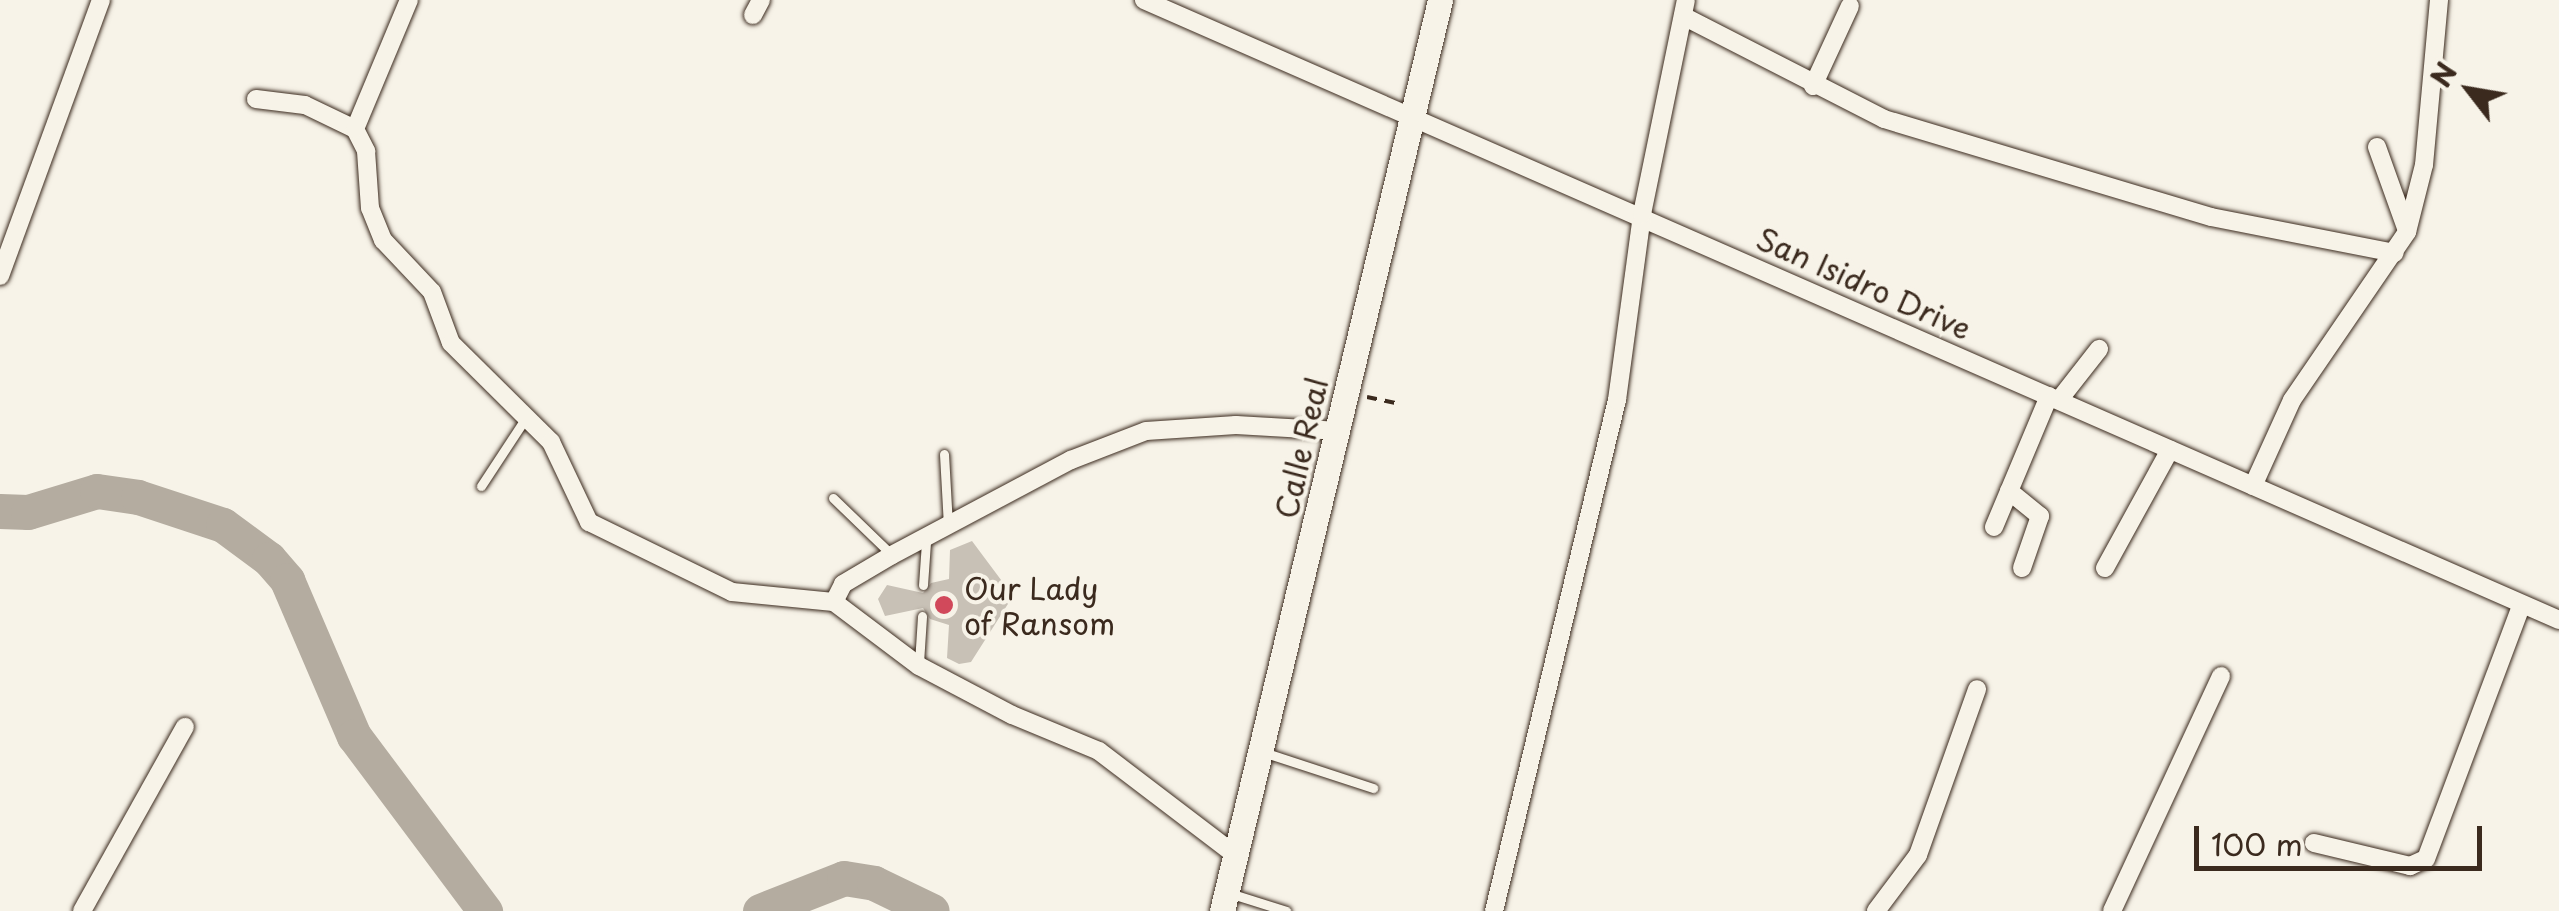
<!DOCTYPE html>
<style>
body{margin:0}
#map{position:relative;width:2559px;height:911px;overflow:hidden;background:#f7f3e8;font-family:"Playpen Sans",sans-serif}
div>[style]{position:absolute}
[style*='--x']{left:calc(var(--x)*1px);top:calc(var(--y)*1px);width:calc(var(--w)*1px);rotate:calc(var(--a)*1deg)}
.river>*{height:35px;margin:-17.5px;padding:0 17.5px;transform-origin:17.5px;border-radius:17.5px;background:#b4aca0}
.building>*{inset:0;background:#c8c1b6}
.path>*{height:4px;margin-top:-2px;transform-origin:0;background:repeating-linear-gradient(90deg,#3b2a1e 0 10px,transparent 0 18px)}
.roads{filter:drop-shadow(0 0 2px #3b2a1e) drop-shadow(0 0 2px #3b2a1e)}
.lane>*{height:9px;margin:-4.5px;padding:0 4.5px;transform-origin:4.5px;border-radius:4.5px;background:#f7f3e8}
.street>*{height:18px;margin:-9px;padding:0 9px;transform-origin:9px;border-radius:9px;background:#f7f3e8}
.secondary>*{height:25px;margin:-12.5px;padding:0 12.5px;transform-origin:12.5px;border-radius:12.5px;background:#f7f3e8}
.dots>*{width:28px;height:28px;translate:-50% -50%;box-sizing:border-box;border:5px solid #f7f3e8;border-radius:50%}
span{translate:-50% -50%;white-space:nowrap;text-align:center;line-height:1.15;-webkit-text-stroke:8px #f7f3e8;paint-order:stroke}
.street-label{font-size:30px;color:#3b2a1e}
.poi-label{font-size:30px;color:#3b2a1e}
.left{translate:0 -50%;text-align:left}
.north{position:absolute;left:2419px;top:40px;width:100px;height:100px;-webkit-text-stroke:8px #f7f3e8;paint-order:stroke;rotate:301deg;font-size:28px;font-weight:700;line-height:40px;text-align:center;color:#3b2a1e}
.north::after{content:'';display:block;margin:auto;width:35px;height:45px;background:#3b2a1e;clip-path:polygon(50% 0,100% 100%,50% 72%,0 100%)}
.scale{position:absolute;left:2194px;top:826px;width:288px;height:45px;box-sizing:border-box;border:5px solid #3b2a1e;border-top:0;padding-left:12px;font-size:30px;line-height:35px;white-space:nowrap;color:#3b2a1e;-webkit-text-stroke:8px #f7f3e8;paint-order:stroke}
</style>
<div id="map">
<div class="river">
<div style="--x:0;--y:511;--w:28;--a:2"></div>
<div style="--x:28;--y:512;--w:72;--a:-16.9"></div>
<div style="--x:97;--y:491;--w:41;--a:8.3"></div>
<div style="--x:138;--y:497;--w:89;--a:18.2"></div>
<div style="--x:223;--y:525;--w:57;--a:36.5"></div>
<div style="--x:269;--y:559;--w:28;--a:49"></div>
<div style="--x:287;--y:580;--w:170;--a:66.8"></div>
<div style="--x:354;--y:736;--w:219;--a:53.2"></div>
<div style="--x:760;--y:911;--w:90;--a:-21.4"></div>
<div style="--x:844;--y:878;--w:30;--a:9"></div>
<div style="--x:874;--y:883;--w:64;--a:25.8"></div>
</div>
<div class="building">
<div style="clip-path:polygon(972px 541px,1013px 596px,971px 662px,959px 664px,947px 658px,949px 625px,930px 619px,923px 608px,885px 616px,878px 599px,887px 585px,923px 593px,931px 583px,949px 579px,950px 550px)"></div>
</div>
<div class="path">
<div style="--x:1367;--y:397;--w:34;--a:12"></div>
</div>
<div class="roads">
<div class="lane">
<div style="--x:944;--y:454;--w:72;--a:86.8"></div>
<div style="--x:481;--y:486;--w:84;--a:-56.7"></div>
<div style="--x:833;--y:498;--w:82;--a:44"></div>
<div style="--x:923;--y:585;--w:43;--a:-86"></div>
<div style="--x:919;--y:663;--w:47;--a:-86.3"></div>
<div style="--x:1263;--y:752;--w:116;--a:18.1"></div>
<div style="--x:1229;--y:893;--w:60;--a:17.5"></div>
</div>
<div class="street">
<div style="--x:1144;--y:0;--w:1545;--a:23.66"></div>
<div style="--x:753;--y:15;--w:17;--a:-62"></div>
<div style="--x:1683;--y:16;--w:226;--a:27.1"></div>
<div style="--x:1884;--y:119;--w:341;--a:16.7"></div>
<div style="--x:2211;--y:217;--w:187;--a:11.1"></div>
<div style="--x:1813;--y:86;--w:88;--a:-65.2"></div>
<div style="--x:256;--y:99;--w:49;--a:7"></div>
<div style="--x:305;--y:105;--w:55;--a:25.6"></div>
<div style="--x:355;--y:129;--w:25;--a:63"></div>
<div style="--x:366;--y:151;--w:57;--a:86"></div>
<div style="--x:370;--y:208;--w:35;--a:68"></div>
<div style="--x:383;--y:240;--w:71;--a:46.7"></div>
<div style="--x:432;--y:292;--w:54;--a:69.6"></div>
<div style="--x:451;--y:343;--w:141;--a:44.7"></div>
<div style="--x:551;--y:442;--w:89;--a:64.6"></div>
<div style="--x:589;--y:522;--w:159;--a:26.1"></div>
<div style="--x:732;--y:592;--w:102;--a:5.6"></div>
<div style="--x:355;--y:129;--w:140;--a:-67.3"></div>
<div style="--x:2377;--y:147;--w:89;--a:70.3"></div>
<div style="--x:0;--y:276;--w:294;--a:-69.9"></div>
<div style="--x:2059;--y:400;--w:65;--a:-51.9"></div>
<div style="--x:2253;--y:486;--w:94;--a:-65.6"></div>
<div style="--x:2292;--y:400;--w:204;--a:-55.6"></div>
<div style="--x:2407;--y:232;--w:69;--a:-75.8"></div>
<div style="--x:2424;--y:165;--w:166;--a:-84.8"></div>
<div style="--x:2009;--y:491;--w:40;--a:39"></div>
<div style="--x:2040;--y:516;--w:55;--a:109.1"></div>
<div style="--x:1994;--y:527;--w:142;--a:-67.2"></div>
<div style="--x:2105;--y:568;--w:135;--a:-61.2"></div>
<div style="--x:2314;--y:843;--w:99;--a:13.5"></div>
<div style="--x:2410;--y:866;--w:17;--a:-24"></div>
<div style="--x:2426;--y:859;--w:272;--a:-69.4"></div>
<div style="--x:1234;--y:854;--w:170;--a:-142.7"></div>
<div style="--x:1099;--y:751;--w:94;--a:-157.5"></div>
<div style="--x:1012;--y:715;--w:105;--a:-152.2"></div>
<div style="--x:919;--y:666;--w:106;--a:-143"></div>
<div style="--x:834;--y:602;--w:20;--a:-63"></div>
<div style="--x:843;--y:584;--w:57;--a:-30.6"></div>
<div style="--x:892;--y:555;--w:203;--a:-28"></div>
<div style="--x:1071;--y:460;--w:80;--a:-21.1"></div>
<div style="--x:1146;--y:431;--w:90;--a:-3.8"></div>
<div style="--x:1236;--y:425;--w:104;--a:3.3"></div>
<div style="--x:82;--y:911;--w:211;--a:-60.8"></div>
<div style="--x:1494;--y:911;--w:526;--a:-76.47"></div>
<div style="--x:1617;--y:400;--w:188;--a:-82.3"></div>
<div style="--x:1642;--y:214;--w:218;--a:-78.4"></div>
<div style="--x:1876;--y:911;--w:70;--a:-53.1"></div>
<div style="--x:1918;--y:855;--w:176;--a:-70.4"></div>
<div style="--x:2112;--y:911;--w:259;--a:-65.1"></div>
</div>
<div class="secondary">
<div style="--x:1222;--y:911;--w:937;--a:-76.54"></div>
</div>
</div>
<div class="dots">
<div style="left:944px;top:605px;background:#d1495b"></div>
</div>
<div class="street-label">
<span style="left:1864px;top:283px;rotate:24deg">San Isidro Drive</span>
<span style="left:1301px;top:448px;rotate:-77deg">Calle Real</span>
</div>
<div class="poi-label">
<span class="left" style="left:964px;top:605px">Our Lady<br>of Ransom</span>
</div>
<div class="north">N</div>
<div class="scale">100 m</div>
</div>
